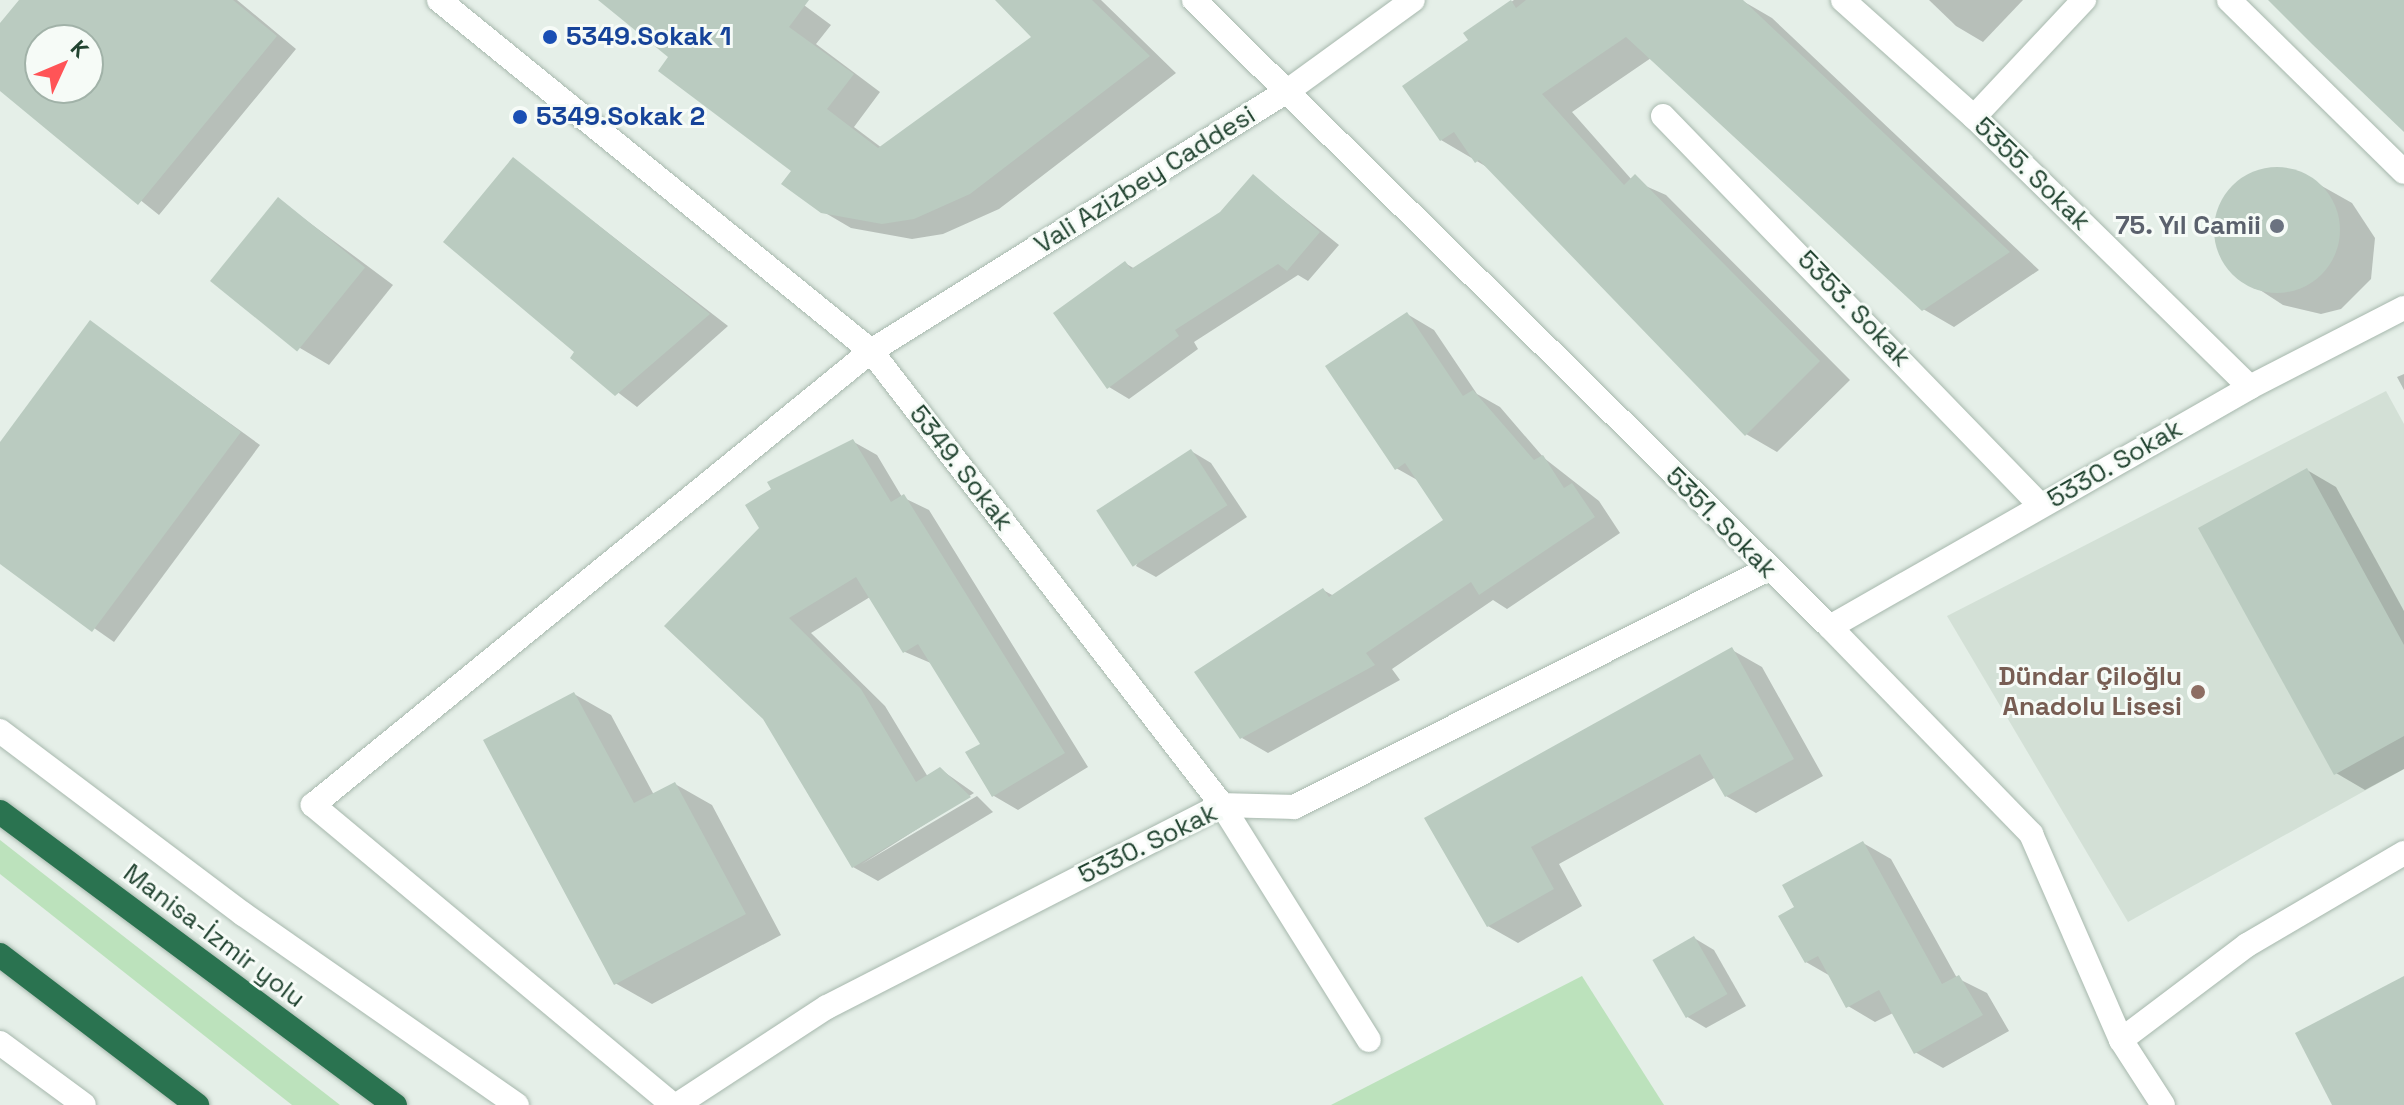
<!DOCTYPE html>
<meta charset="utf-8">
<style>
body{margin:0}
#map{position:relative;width:2404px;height:1105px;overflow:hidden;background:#e5efe8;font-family:"Space Grotesk",sans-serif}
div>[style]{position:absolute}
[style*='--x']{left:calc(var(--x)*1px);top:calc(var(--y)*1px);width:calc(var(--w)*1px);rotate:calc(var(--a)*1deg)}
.built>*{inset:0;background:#d3e0d6}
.green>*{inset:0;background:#bce2bc}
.shadow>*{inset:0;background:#0003}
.building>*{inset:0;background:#bacbc0;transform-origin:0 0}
.round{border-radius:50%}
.roads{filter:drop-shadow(0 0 2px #a7b8ad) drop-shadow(0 0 2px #a7b8ad)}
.street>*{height:24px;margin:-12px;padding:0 12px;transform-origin:12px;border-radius:12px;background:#fff}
.secondary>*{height:24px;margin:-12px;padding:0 12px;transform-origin:12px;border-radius:12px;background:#fff}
.highway>*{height:24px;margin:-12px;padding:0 12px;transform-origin:12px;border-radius:12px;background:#2a7350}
.dots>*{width:22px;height:22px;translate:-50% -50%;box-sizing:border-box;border:4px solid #f6fbf7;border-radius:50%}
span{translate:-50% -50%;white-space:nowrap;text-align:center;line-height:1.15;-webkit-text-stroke:6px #f6fbf7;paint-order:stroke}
.transit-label{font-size:26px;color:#164399;font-weight:700}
.left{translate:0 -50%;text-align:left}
.street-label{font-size:26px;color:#224431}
.worship-label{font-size:26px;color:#5b616d;font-weight:700}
.right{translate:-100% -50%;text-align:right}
.education-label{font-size:26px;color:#785e54;font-weight:700}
.north{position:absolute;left:24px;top:24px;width:80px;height:80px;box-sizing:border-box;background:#f6fbf7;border:2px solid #a1b2a8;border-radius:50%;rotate:46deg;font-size:22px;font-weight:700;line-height:32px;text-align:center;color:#224431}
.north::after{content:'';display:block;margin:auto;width:28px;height:36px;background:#ff5457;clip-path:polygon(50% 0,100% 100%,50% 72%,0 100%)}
</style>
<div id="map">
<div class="built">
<div style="clip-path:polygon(2386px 391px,2404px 424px,2404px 769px,2128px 922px,1947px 616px)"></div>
</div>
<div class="green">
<div style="clip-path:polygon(0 840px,340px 1105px,292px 1105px,0 874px)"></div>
<div style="clip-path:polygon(1582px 976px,1664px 1105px,1331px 1105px)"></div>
</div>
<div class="shadow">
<div style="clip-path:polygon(evenodd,22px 0,237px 0,296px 49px,159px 215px,0 88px,0 27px,22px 0,40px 40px,88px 40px,88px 88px,40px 88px,40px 40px)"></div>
<div style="clip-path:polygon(602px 0,797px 0,831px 25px,816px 44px,880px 92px,854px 127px,882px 148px,1034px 37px,1003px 0,1101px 0,1176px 73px,999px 209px,943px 234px,912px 239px,851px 228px,822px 211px,793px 171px,671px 56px)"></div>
<div style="clip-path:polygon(1514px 0,1741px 0,1772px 18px,2039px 270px,1954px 327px,1923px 309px,1651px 58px,1572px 112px,1632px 180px,1666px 195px,1850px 380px,1777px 452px,1746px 434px,1492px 170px,1441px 140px,1471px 41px,1466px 34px)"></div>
<div style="clip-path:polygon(1929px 0,2023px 0,1983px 42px,1956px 26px)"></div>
<div style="clip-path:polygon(514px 160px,728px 326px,637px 407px,573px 358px,577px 352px)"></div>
<div style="clip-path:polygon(2274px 169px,2295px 171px,2352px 203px,2375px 238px,2371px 279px,2341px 309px,2321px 314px,2283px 305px,2231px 271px,2215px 235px,2224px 198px,2253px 173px)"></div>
<div style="clip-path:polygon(1254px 177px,1339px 245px,1308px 281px,1298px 275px,1194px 342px,1198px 349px,1129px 399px,1109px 387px,1125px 263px,1135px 269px,1222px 213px)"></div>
<div style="clip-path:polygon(279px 200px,393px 285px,329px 365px,300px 348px)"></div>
<div style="clip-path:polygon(1407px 314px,1434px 330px,1477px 394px,1500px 407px,1544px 458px,1599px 501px,1620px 533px,1507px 609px,1493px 600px,1392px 669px,1400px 680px,1268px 753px,1242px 738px,1323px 590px,1334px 596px,1446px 520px,1419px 481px,1396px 468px)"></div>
<div style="clip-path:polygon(91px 323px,260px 445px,114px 642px,0 562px,0 446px)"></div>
<div style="clip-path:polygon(2404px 374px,2404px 390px,2397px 377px)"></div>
<div style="clip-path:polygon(852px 441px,877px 455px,902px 497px,929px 510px,1088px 767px,1018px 810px,994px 796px,983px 744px,933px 664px,905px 652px,870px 597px,811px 633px,885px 706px,928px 777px,940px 769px,974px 793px,862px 864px,977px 796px,993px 812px,878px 881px,853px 867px,765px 718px,666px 626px)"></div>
<div style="clip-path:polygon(1191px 451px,1211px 463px,1247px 517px,1156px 577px,1136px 566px)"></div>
<div style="clip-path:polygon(2307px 470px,2336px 487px,2404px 611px,2404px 769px,2365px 790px,2336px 773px)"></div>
<div style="clip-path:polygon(1732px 650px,1762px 667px,1823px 776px,1756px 813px,1726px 796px,1716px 777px,1559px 864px,1582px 906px,1518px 943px,1488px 926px,1427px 819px)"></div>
<div style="clip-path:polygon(574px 694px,611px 715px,654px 795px,675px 784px,712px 805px,781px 935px,652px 1004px,615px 983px)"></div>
<div style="clip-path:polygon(1863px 843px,1891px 859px,1957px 978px,1987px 993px,2009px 1031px,1943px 1068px,1915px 1052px,1893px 1013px,1875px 1022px,1848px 1006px,1832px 977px,1806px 962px,1796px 908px)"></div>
<div style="clip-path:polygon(1694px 938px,1714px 950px,1746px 1006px,1706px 1028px,1686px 1016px)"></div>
</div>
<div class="building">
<div style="clip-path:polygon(evenodd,19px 0,233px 0,277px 36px,138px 205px,0 91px,0 23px,19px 0,40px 40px,88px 40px,88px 88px,40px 88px,40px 40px)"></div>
<div style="clip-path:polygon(598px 0,809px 0,789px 27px,854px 74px,827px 109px,878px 148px,1031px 37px,995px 0,1092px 0,1150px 56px,970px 194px,914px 219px,882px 224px,821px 213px,781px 184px,791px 171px,658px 71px,668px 57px)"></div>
<div style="clip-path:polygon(1511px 0,1516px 8px,1526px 0,1743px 0,2010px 252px,1922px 311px,1626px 37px,1542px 94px,1624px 185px,1635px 174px,1820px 361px,1745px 436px,1479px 160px,1475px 163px,1454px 132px,1440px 141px,1402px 86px,1468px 40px,1463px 33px)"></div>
<div style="clip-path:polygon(2268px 0,2404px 0,2404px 132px,2312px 44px)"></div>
<div style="clip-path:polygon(513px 157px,710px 314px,615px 396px,570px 358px,574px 352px,443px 242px)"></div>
<div class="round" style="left:2214px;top:167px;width:126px;height:126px"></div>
<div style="clip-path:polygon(1253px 174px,1320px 232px,1287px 271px,1278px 264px,1175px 330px,1179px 336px,1107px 389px,1053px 313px,1125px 261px,1131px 269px,1220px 212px)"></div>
<div style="left:278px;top:197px;width:112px;height:108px;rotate:39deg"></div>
<div style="clip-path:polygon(1407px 312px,1463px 396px,1473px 390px,1534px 460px,1543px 455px,1564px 488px,1572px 483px,1595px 517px,1479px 595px,1471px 582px,1366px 653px,1375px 665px,1240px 739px,1194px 672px,1323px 588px,1329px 597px,1443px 520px,1405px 463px,1395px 470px,1325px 366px)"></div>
<div style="clip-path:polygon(90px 320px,241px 432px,92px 632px,0 564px,0 442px)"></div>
<div style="clip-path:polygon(853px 439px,891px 502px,904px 494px,1065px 753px,992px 797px,965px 752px,980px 744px,918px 644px,903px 653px,856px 577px,789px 618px,861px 689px,916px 782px,940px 767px,971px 797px,852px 868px,763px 719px,664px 626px,759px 528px,745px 505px,771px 489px,767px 482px)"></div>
<div style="left:1191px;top:449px;width:67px;height:113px;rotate:57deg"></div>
<div style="clip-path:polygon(2307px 468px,2404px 645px,2404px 736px,2334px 775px,2198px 528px)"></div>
<div style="clip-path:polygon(1732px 647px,1794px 759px,1725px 797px,1700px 754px,1531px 847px,1554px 889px,1487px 927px,1424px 818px)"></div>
<div style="clip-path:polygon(574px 692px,634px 803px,675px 782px,746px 914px,614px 985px,483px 740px)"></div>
<div style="clip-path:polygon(1863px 841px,1942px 984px,1959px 975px,1983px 1015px,1914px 1054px,1879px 990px,1846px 1008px,1818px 956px,1805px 963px,1778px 916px,1794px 907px,1782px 885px)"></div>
<div style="left:1694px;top:936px;width:67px;height:48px;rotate:60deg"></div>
<div style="clip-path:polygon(2404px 976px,2404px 1105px,2332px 1105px,2295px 1033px)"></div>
</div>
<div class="roads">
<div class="street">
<div style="--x:439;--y:0;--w:557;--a:39.09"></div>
<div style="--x:871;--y:351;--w:574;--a:52.29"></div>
<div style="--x:1222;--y:805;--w:277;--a:58"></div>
<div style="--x:1194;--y:0;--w:893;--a:44.59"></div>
<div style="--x:1830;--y:627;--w:289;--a:45.8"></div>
<div style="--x:2031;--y:834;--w:225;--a:66.4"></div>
<div style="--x:2121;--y:1040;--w:77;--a:57.1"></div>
<div style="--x:1843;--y:0;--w:176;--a:41.8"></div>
<div style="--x:1974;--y:117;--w:386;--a:44.4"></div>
<div style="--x:2229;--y:0;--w:245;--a:44.5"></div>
<div style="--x:1663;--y:116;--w:543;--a:45.9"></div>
<div style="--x:1974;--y:117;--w:161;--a:-46.8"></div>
<div style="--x:1830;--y:627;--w:484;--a:-29.7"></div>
<div style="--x:2250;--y:387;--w:173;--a:-27.2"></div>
<div style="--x:2121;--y:1040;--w:158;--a:-37"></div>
<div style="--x:2247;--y:945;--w:182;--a:-30.4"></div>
<div style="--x:673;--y:1105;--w:469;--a:-140.2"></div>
<div style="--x:313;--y:805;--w:719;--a:-39.13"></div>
<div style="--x:677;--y:1105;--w:179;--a:-33.2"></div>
<div style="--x:827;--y:1007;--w:444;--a:-27.1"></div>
<div style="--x:1222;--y:805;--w:72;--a:1.6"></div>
<div style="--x:1294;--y:807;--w:528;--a:-26.66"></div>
</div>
<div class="secondary">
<div style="--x:871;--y:351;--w:493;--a:-32"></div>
<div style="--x:1289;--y:90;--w:153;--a:-36"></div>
<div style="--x:0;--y:731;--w:304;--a:37"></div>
<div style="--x:243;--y:914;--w:334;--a:34.9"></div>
<div style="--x:0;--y:1043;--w:104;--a:36.4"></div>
</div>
<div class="highway">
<div style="--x:0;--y:812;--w:492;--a:36.6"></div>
<div style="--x:0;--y:955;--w:248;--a:37.3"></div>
</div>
</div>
<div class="dots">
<div style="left:550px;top:37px;background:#1a4fb4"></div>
<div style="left:520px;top:117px;background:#1a4fb4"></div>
<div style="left:2277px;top:226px;background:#6b7280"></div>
<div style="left:2198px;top:692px;background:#8d6e63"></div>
</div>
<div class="transit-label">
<span class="left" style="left:566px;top:37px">5349.Sokak 1</span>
<span class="left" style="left:536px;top:117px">5349.Sokak 2</span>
</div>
<div class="street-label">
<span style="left:2032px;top:174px;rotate:44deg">5355. Sokak</span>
<span style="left:1145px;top:180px;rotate:-32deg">Vali Azizbey Caddesi</span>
<span style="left:1854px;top:309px;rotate:46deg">5353. Sokak</span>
<span style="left:2115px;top:464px;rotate:-30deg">5330. Sokak</span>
<span style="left:961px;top:468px;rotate:52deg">5349. Sokak</span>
<span style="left:1721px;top:523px;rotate:45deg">5351. Sokak</span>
<span style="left:1148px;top:844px;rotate:-26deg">5330. Sokak</span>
<span style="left:214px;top:936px;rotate:37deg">Manisa-İzmir yolu</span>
</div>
<div class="worship-label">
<span class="right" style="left:2261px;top:226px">75. Yıl Camii</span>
</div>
<div class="education-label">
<span class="right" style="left:2182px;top:692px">Dündar Çiloğlu<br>Anadolu Lisesi</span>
</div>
<div class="north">K</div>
</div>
